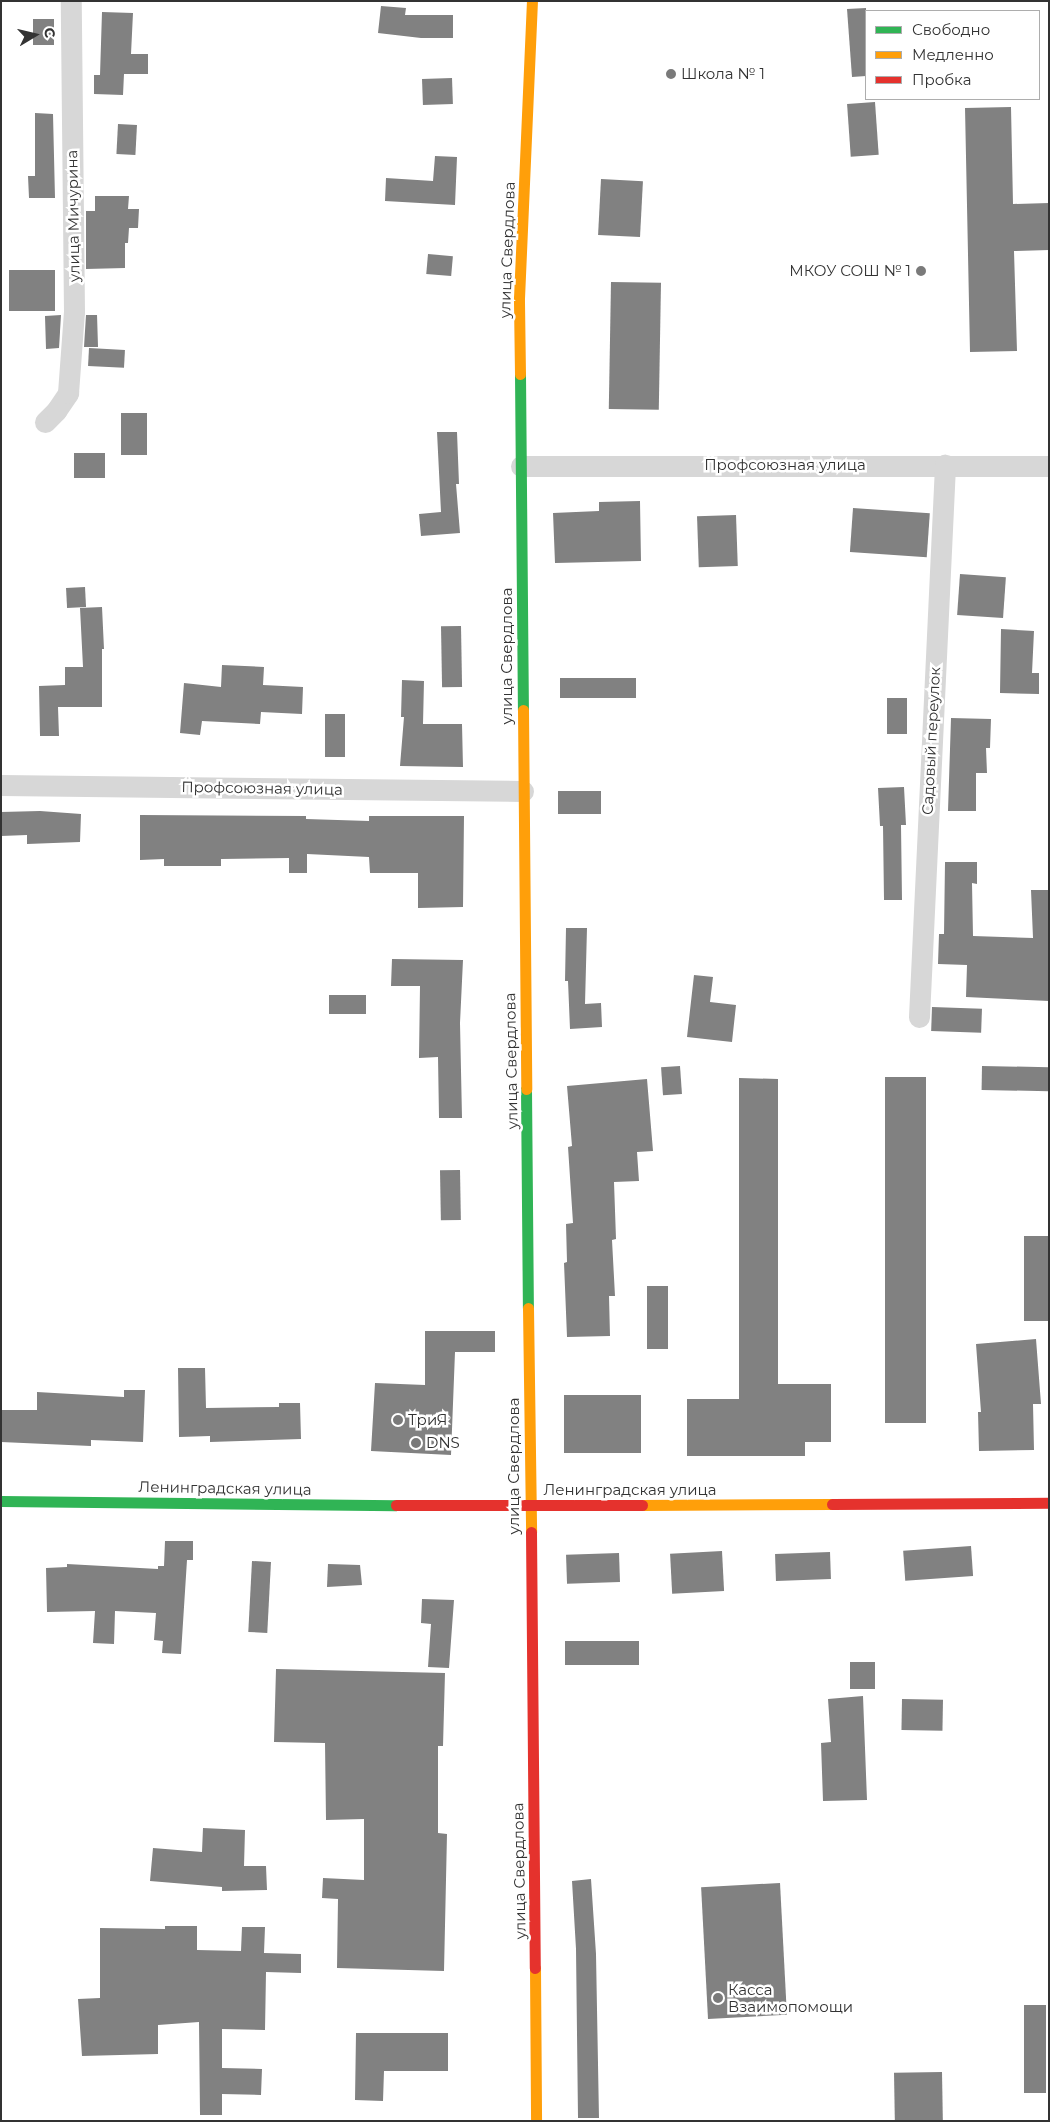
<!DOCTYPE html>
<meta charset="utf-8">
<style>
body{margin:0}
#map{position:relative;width:1050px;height:2122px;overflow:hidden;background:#fff;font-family:Montserrat,sans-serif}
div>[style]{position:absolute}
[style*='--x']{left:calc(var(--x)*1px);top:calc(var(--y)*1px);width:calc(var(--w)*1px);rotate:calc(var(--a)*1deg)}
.building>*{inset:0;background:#818181;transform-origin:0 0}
.street>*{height:21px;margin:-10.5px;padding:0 10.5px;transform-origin:10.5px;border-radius:10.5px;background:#d7d7d7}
.fast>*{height:11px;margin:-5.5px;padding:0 5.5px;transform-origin:5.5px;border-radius:5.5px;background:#30b455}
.slow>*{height:11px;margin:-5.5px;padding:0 5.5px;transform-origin:5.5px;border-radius:5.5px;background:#ff9f0a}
.jam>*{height:11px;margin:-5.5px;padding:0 5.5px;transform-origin:5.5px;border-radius:5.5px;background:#e5322d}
.dots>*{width:14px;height:14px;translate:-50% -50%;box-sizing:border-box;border:2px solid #fff;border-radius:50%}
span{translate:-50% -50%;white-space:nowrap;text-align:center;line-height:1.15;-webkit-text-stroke:5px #fff;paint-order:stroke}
.poi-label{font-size:15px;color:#333}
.left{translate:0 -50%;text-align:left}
.right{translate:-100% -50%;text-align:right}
.street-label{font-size:15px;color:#333}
.frame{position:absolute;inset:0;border:2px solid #333;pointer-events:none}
.legend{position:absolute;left:865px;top:10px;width:175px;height:90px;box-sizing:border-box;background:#fff;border:1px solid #adadad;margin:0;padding:6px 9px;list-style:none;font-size:15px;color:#333}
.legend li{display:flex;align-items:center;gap:10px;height:25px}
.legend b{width:25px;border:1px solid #adadad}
.north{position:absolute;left:10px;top:10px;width:50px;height:50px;-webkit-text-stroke:4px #fff;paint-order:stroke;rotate:81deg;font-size:14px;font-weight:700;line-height:20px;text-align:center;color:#333}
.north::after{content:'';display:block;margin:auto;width:18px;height:22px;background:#333;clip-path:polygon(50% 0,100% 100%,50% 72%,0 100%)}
</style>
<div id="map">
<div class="building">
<div style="clip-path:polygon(381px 6px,406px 8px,405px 15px,453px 15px,453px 38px,421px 38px,378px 33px)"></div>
<div style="clip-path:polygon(866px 8px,866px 76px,852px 77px,847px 9px)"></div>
<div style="clip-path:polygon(102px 12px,133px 13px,131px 54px,148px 54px,148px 74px,124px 74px,123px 95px,94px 94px,94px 75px,100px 75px)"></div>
<div style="left:33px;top:19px;width:21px;height:26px"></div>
<div style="left:452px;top:78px;width:26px;height:30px;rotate:88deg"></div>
<div style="left:875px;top:102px;width:53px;height:28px;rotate:86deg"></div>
<div style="clip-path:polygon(1011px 107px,1013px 204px,1049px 203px,1049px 250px,1014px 251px,1017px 351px,970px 352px,965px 108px)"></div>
<div style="clip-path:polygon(35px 113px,53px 114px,55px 198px,29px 198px,28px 176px,35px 176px)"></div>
<div style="left:118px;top:124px;width:19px;height:30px;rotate:3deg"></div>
<div style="clip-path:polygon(435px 156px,457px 157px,455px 205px,385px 201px,386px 178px,433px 181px)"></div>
<div style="left:601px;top:179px;width:42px;height:56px;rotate:3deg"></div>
<div style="clip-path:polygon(95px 196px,129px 196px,128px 209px,139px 209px,138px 228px,129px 228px,128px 243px,125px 243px,125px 268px,86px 269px,86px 211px,95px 211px)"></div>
<div style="left:428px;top:254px;width:25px;height:20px;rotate:5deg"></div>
<div style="left:9px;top:270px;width:46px;height:41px"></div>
<div style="left:611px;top:282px;width:50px;height:127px;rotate:1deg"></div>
<div style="clip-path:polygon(61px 315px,59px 348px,46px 349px,45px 316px)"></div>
<div style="clip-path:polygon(86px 315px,97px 315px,98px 347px,84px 347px)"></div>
<div style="left:89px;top:348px;width:36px;height:18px;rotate:3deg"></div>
<div style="left:121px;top:413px;width:26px;height:42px"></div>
<div style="clip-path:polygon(437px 432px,457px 432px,459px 484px,456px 484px,460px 533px,421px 536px,419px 514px,441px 512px)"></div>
<div style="left:74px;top:453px;width:31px;height:25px"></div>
<div style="clip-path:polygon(640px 501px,641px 561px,555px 563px,553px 513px,599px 511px,599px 502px)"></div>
<div style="left:853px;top:508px;width:77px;height:44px;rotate:4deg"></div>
<div style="left:736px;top:515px;width:51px;height:39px;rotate:88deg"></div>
<div style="left:960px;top:574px;width:46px;height:41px;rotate:4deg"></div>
<div style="left:85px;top:587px;width:20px;height:19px;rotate:87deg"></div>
<div style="clip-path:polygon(102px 607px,104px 649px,102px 649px,102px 707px,58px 707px,59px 736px,40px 736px,39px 686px,65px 685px,65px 667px,83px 667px,80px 608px)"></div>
<div style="left:461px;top:626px;width:61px;height:20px;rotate:89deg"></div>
<div style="clip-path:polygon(1001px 629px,1034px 631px,1032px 673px,1039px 673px,1039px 694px,1000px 693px)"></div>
<div style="clip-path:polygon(222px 665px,264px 667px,263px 685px,303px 687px,302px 714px,261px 712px,260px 724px,202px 721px,200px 735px,180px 733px,184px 683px,221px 687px)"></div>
<div style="left:636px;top:678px;width:20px;height:76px;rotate:90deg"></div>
<div style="clip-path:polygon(402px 680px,424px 681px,423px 724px,462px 724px,463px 767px,400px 766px,404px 717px,401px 717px)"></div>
<div style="left:887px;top:698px;width:20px;height:36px"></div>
<div style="left:325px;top:714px;width:20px;height:43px"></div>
<div style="clip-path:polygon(951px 718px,991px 719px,990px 748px,986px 748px,987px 773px,976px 773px,976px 811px,948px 811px)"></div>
<div style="clip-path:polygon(904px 787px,906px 825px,901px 825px,902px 900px,884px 900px,883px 826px,880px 826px,878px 788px)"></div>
<div style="left:601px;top:791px;width:23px;height:43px;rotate:90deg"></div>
<div style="clip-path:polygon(40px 811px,81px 814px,80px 842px,27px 844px,27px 835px,1px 836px,1px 812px)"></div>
<div style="clip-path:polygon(140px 815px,306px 816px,306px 819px,369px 821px,369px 816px,464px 816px,463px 907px,418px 908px,418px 873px,370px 873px,369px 857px,307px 854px,307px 873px,289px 873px,289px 858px,221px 859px,221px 866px,164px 866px,164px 859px,140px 860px)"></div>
<div style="clip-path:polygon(945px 862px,977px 862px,977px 884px,972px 883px,973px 936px,1033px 938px,1031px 890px,1049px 890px,1049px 1001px,966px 997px,967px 965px,938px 964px,939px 934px,944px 934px)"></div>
<div style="clip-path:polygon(566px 928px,587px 928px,585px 1004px,601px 1003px,602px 1027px,570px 1029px,568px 981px,565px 981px)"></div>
<div style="clip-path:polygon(392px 959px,463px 960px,460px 1023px,462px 1118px,439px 1118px,438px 1057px,419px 1058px,420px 986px,391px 986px)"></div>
<div style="clip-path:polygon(694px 975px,713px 977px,710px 1002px,736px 1005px,732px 1042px,687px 1037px)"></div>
<div style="left:329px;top:995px;width:37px;height:19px"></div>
<div style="left:932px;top:1007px;width:50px;height:24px;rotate:2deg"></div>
<div style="left:680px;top:1066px;width:28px;height:19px;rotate:86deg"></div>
<div style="left:982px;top:1066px;width:67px;height:24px;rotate:1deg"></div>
<div style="left:885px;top:1077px;width:41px;height:346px"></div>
<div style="clip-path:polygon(739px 1078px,778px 1079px,778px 1384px,831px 1384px,831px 1442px,805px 1442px,805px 1456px,687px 1456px,687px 1399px,739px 1399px)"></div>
<div style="clip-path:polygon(647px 1079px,653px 1151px,637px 1152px,639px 1181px,614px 1182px,616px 1239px,612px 1240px,615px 1296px,609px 1296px,610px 1336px,567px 1337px,564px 1263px,567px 1262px,566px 1224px,573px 1223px,568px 1147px,572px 1146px,567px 1086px)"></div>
<div style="left:460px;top:1170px;width:50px;height:20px;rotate:89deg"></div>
<div style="left:1024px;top:1236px;width:25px;height:85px"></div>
<div style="left:647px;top:1286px;width:21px;height:63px"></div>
<div style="clip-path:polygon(425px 1331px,495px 1331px,495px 1352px,455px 1352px,451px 1455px,371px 1451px,375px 1383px,425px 1385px)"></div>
<div style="clip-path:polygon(1036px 1339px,1041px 1404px,1033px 1404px,1034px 1450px,979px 1451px,978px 1412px,981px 1412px,976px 1344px)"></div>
<div style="clip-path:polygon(178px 1368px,205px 1368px,206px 1408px,279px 1407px,279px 1403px,300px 1403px,301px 1439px,210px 1442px,210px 1436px,179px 1437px)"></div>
<div style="clip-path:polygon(124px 1390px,145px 1390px,143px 1442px,91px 1440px,91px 1446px,1px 1442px,1px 1410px,37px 1410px,37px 1392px,124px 1397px)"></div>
<div style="left:564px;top:1395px;width:77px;height:58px"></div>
<div style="clip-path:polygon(165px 1541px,193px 1541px,193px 1560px,187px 1560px,181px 1654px,162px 1653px,163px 1641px,154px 1640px,156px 1613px,115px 1611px,114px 1644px,93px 1643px,95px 1611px,47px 1612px,46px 1568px,67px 1567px,67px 1564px,158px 1569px,158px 1566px,164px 1566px)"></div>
<div style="left:971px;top:1546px;width:30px;height:68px;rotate:86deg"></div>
<div style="left:722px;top:1551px;width:40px;height:52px;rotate:87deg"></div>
<div style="left:830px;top:1552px;width:27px;height:55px;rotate:88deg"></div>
<div style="left:619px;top:1553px;width:29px;height:53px;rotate:88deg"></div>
<div style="left:252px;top:1561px;width:19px;height:71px;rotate:3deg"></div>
<div style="clip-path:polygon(328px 1564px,360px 1565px,362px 1585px,327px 1587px)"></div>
<div style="clip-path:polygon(422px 1599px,454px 1600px,449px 1668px,428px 1667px,431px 1624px,421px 1623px)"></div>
<div style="left:639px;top:1641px;width:24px;height:74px;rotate:90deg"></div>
<div style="left:850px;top:1662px;width:25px;height:27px"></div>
<div style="clip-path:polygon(276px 1669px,445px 1673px,443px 1746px,438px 1746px,438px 1833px,447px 1834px,444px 1971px,337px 1968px,338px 1899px,322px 1898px,323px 1878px,364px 1880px,364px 1819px,326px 1820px,325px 1743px,274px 1742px)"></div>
<div style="clip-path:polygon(863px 1696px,867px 1800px,823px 1801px,821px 1743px,831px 1742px,828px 1699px)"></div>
<div style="left:902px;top:1699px;width:41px;height:31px;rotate:1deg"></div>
<div style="clip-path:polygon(203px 1828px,245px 1830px,244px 1866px,266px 1866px,267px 1890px,222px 1891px,222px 1887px,150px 1881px,153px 1848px,202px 1852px)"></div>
<div style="clip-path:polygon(591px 1879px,596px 1954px,599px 2118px,578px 2118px,576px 1949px,572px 1881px)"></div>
<div style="left:780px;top:1883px;width:132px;height:79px;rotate:87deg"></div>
<div style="clip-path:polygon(165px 1926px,197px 1926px,197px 1950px,241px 1951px,242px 1927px,265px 1927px,264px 1953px,301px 1954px,301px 1973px,266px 1972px,265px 2030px,222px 2029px,222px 2068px,262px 2069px,261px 2095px,222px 2094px,222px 2115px,200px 2115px,199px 2022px,158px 2025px,158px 2054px,82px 2056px,78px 1999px,100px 1998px,100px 1928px,165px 1929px)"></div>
<div style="left:1024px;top:2005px;width:22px;height:88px"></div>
<div style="clip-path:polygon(356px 2033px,448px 2033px,448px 2071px,384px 2071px,383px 2101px,355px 2100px)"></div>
<div style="left:942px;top:2072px;width:49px;height:48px;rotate:89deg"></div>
</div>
<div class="street">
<div style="--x:45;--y:422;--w:16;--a:-45"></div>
<div style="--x:56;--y:411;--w:22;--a:-56"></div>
<div style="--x:68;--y:393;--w:81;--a:-85.8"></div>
<div style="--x:74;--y:312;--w:311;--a:-90.6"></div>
<div style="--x:521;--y:466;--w:528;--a:0"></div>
<div style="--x:1;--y:785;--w:522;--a:0.66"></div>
<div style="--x:919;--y:1017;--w:553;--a:-87.3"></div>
</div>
<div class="fast">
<div style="--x:520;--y:374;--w:336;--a:89.5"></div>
<div style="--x:526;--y:1089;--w:219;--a:89.5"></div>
<div style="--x:1;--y:1501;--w:395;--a:0.6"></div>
</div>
<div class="slow">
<div style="--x:520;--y:374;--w:76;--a:-90.8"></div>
<div style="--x:519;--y:298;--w:297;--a:-87.5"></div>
<div style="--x:523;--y:710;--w:379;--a:89.5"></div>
<div style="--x:528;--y:1308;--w:224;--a:89.2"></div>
<div style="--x:642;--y:1505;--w:190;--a:-0.3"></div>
<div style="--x:535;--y:1968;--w:153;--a:89.6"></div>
</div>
<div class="jam">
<div style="--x:832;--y:1504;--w:217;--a:-0.3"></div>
<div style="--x:396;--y:1505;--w:246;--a:0"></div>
<div style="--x:531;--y:1532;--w:436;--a:89.5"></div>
</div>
<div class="dots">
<div style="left:671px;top:74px;background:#7a7a7a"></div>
<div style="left:921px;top:271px;background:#7a7a7a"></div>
<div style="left:398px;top:1420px;background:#7a7a7a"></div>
<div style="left:416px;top:1443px;background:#7a7a7a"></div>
<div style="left:718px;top:1998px;background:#7a7a7a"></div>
</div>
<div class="poi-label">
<span class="left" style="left:681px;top:74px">Школа № 1</span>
<span class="right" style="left:911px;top:271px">МКОУ СОШ № 1</span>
<span class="left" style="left:408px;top:1420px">ТриЯ</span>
<span class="left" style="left:426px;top:1443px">DNS</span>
<span class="left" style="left:728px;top:1998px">Касса<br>Взаимопомощи</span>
</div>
<div class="street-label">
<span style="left:73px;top:216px;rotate:-91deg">улица Мичурина</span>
<span style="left:507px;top:250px;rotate:-88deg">улица Свердлова</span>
<span style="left:785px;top:465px">Профсоюзная улица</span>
<span style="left:507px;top:656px;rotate:-90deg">улица Свердлова</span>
<span style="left:931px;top:741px;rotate:-87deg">Садовый переулок</span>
<span style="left:262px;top:788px;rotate:1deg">Профсоюзная улица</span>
<span style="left:511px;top:1061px;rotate:-91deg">улица Свердлова</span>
<span style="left:514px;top:1466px;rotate:-90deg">улица Свердлова</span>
<span style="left:225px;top:1488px;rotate:1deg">Ленинградская улица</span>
<span style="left:630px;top:1490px">Ленинградская улица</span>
<span style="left:519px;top:1871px;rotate:-91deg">улица Свердлова</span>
</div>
<div class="frame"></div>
<ul class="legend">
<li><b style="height:6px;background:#30b455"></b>Свободно</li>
<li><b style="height:6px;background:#ff9f0a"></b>Медленно</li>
<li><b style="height:6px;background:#e5322d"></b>Пробка</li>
</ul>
<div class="north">С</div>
</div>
